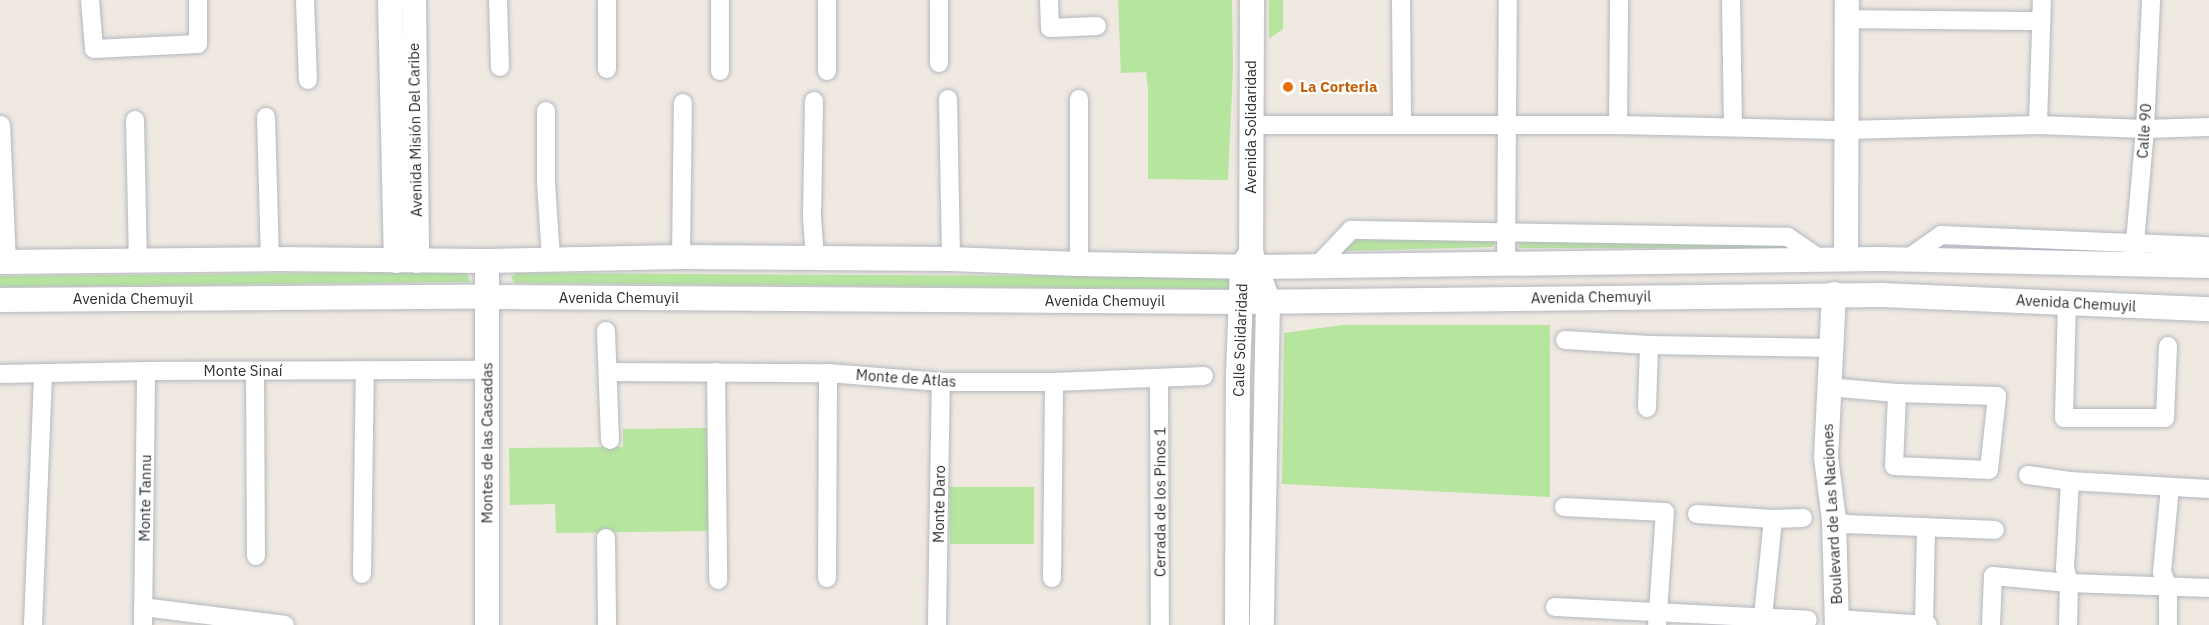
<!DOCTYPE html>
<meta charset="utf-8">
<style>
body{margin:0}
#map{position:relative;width:2209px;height:625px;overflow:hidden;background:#efe9e1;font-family:"IBM Plex Sans",sans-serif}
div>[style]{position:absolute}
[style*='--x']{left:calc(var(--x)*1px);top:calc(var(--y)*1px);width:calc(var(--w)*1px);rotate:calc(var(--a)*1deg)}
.green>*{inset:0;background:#b6e59e;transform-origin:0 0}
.roads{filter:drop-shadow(0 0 2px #b4b7c1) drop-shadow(0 0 2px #b4b7c1)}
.street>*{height:18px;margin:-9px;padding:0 9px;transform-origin:9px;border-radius:9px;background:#fff}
.secondary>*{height:24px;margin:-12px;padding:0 12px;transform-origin:12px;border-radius:12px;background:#fff}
.dots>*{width:16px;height:16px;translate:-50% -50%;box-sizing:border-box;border:3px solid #fff;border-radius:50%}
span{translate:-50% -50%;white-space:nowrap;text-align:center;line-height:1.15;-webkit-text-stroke:4.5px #fff;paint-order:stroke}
.food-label{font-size:15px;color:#c56008;font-weight:700}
.left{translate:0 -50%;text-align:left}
.street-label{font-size:15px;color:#2e2e2e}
</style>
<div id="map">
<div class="green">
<div style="clip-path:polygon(1118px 0,1232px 0,1233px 67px,1228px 180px,1148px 179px,1148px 89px,1146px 72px,1121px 73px)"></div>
<div style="clip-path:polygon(1269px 0,1283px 0,1283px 29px,1269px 39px)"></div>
<div style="clip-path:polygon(1359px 237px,1496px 241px,1492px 247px,1344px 251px)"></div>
<div style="clip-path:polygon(1519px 239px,1790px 245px,1793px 248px,1519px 248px)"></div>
<div style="clip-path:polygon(461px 272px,467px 273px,470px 282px,0 287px,0 276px)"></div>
<div style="clip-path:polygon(516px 273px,1228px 277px,1229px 289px,515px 283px,511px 278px)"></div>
<div style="clip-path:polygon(1342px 325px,1550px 325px,1550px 497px,1282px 484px,1284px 333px)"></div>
<div style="clip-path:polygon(707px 428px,709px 531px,556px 533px,555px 504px,510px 505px,509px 448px,623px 447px,623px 429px)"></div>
<div style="left:950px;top:487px;width:84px;height:57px"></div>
</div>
<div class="roads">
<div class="street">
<div style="--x:90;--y:0;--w:49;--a:85.3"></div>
<div style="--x:94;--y:49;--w:104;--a:-2.8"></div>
<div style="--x:198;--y:44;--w:44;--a:-90"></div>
<div style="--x:305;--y:0;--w:80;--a:87.9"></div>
<div style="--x:498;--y:0;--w:67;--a:88.3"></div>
<div style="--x:607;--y:0;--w:69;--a:90"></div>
<div style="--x:720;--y:0;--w:71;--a:90"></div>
<div style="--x:827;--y:0;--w:71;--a:90"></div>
<div style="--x:939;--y:0;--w:63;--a:90"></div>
<div style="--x:1049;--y:0;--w:28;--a:88"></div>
<div style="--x:1050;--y:28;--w:47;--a:-2.4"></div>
<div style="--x:1401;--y:0;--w:123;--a:89.5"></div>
<div style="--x:1731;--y:0;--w:127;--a:89.1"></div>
<div style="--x:1847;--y:19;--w:194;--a:0.6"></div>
<div style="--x:948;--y:99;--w:160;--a:88.9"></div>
<div style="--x:814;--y:101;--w:117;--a:91"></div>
<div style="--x:812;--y:218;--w:40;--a:85.7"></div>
<div style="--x:546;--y:111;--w:72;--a:90"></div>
<div style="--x:546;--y:183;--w:76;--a:86.2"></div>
<div style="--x:266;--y:117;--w:142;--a:88.4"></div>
<div style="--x:135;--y:120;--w:140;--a:88.8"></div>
<div style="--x:1;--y:125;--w:137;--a:87.5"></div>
<div style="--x:1250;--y:125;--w:368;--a:0"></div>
<div style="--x:1618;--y:125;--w:228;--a:1.3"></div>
<div style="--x:1846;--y:130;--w:192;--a:-1.5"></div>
<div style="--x:2038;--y:125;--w:107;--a:2.1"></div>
<div style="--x:2145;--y:129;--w:64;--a:-1.8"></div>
<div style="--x:1618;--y:125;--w:125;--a:-89.5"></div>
<div style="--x:2038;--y:125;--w:125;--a:-88.2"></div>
<div style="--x:2134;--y:253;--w:124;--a:-84.9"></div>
<div style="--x:2145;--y:129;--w:129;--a:-87.3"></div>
<div style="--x:681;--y:257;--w:154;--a:-89.3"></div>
<div style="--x:1907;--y:259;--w:42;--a:-35.2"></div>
<div style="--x:1941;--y:235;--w:268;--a:2.4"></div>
<div style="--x:1506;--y:263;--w:263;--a:-89.6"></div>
<div style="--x:1079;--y:264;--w:165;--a:-90"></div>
<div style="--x:1317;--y:266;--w:50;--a:-46.6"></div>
<div style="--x:1351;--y:230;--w:437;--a:0.9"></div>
<div style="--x:1788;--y:237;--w:41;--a:34.1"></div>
<div style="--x:2067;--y:302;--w:116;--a:91.5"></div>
<div style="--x:2064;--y:418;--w:101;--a:0"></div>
<div style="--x:2165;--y:418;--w:72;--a:-87.6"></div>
<div style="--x:606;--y:331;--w:109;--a:87.9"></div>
<div style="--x:1565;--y:340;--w:84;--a:3.4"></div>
<div style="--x:1649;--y:345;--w:184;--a:0.9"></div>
<div style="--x:255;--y:371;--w:185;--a:89.7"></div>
<div style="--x:608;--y:372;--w:220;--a:0.3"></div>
<div style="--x:828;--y:373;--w:113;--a:4.6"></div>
<div style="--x:941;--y:382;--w:113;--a:0"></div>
<div style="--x:1054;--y:382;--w:150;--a:-2.3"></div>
<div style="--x:716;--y:372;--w:208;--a:89.4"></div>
<div style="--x:0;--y:374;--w:146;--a:-1.2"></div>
<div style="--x:146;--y:371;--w:341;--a:-0.2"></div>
<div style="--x:1159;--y:379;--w:246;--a:89.8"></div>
<div style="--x:1827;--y:387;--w:70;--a:4.9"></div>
<div style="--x:1897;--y:393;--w:100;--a:1.7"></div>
<div style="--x:1997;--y:396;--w:74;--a:96.2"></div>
<div style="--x:1989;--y:470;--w:95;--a:-177.6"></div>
<div style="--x:1894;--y:466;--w:73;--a:-87.6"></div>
<div style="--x:1647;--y:408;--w:63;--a:-88.2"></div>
<div style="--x:2028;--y:475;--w:42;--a:8.1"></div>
<div style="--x:2070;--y:481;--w:139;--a:3.3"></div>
<div style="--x:1564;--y:507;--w:101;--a:2.8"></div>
<div style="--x:1665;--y:512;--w:113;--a:94"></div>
<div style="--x:1697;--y:514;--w:76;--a:3.8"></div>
<div style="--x:1773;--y:519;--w:99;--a:95.8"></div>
<div style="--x:1773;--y:519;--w:30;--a:-2"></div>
<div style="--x:1834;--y:520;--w:14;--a:17"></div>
<div style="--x:1847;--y:524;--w:148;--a:2.3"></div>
<div style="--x:606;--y:538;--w:87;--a:89.3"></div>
<div style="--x:362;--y:574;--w:204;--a:-89.2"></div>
<div style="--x:827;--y:578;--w:205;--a:-89.7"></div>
<div style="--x:1052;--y:578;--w:196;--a:-89.4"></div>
<div style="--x:143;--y:607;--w:143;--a:7.2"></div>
<div style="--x:1555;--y:607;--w:253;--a:2.9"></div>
<div style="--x:1837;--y:619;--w:91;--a:3.8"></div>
<div style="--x:1924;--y:624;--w:97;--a:-88.8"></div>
<div style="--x:33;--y:625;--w:252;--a:-87.7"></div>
<div style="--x:143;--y:625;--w:254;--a:-89.3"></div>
<div style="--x:937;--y:625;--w:243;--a:-89.1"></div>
<div style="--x:1991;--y:625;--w:49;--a:-87.7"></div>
<div style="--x:1993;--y:576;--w:76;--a:5.3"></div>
<div style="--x:2069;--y:583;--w:140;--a:2"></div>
<div style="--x:2068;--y:625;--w:42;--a:-88.6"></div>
<div style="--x:2069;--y:583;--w:16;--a:-105"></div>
<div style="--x:2065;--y:568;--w:87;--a:-86.7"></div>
<div style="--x:2168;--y:625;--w:38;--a:-90"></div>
<div style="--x:2168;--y:587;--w:16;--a:-112"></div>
<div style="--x:2162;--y:572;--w:84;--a:-84.6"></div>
</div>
<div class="secondary">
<div style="--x:390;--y:0;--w:261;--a:88.7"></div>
<div style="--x:414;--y:0;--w:261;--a:89.3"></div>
<div style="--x:1252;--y:0;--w:253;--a:90.2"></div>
<div style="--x:1251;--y:253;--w:50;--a:70.1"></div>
<div style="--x:1268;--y:300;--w:325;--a:91.1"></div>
<div style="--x:1846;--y:259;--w:259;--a:-89.8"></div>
<div style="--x:0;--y:262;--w:270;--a:-0.6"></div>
<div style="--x:270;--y:259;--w:217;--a:0.5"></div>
<div style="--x:487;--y:261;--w:194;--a:-1.2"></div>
<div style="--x:681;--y:257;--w:270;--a:0.4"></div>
<div style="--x:951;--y:259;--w:128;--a:2.2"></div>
<div style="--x:1079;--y:264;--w:178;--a:1"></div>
<div style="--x:1257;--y:267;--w:623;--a:-0.74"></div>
<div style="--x:1880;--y:259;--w:329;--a:1.2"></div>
<div style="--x:1834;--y:294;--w:163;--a:92.8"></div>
<div style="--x:1826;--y:457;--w:64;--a:82.8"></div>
<div style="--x:1834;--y:520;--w:105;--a:88.4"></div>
<div style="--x:0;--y:300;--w:487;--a:-0.4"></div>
<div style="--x:487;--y:297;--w:754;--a:0.38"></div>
<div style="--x:1241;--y:302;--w:641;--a:-0.63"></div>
<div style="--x:1882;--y:295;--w:327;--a:2.5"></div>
<div style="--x:487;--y:625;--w:364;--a:-90"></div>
<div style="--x:1237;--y:625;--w:250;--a:-89.8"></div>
<div style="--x:1238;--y:375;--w:109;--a:-87.9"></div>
<div style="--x:1242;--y:266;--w:16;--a:-55"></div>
</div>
</div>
<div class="dots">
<div style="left:1288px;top:87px;background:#e8710a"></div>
</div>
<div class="food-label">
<span class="left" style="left:1300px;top:87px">La Corteria</span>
</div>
<div class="street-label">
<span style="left:1251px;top:127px;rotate:-90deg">Avenida Solidaridad</span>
<span style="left:415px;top:130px;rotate:-91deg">Avenida Misión Del Caribe</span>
<span style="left:2144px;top:131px;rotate:-86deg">Calle 90</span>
<span style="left:1591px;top:297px;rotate:-1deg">Avenida Chemuyil</span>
<span style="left:619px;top:298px">Avenida Chemuyil</span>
<span style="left:133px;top:299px">Avenida Chemuyil</span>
<span style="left:1105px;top:301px">Avenida Chemuyil</span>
<span style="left:2076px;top:303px;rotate:3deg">Avenida Chemuyil</span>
<span style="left:1240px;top:340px;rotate:-88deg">Calle Solidaridad</span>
<span style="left:243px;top:371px">Monte Sinaí</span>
<span style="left:906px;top:378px;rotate:4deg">Monte de Atlas</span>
<span style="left:487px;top:443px;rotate:-90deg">Montes de las Cascadas</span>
<span style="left:145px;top:498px;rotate:-89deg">Monte Tannu</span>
<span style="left:1160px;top:502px;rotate:-90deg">Cerrada de los Pinos 1</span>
<span style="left:939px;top:504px;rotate:-89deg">Monte Daro</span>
<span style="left:1832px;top:514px;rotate:-93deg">Boulevard de Las Naciones</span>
</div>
</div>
